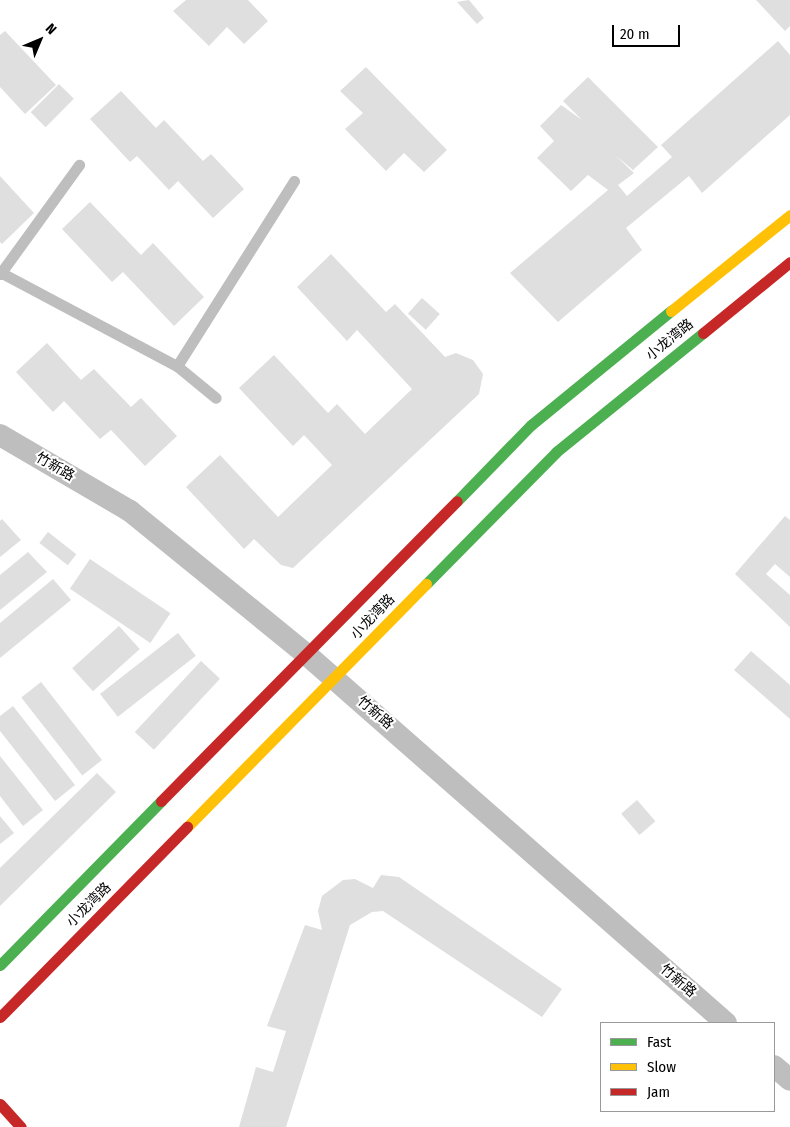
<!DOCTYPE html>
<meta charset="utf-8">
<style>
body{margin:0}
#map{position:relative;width:790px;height:1127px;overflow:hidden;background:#fff;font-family:"Fira Sans Condensed","Noto Sans SC",sans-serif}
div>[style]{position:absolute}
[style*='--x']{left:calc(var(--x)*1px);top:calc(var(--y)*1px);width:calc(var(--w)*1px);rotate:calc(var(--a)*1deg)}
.building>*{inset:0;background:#dfdfdf;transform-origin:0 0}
.lane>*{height:11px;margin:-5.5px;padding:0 5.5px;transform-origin:5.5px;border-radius:5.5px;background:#bebebe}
.street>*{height:22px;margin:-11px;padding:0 11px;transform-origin:11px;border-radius:11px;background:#bebebe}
.fast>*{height:11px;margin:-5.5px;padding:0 5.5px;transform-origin:5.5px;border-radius:5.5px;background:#4caf50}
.slow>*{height:11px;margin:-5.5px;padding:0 5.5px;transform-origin:5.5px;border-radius:5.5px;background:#ffc107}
.jam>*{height:11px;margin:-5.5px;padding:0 5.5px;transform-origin:5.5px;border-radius:5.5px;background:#c62828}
span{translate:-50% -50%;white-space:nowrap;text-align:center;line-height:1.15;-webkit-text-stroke:4px #fff;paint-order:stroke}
.street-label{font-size:14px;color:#000}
.legend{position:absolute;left:600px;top:1022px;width:175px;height:90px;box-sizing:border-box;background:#fff;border:1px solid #999;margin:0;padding:6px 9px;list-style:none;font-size:15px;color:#000}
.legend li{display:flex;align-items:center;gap:10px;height:25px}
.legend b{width:25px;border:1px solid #999}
.north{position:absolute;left:15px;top:15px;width:50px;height:50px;-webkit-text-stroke:4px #fff;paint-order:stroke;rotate:45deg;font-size:14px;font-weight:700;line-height:20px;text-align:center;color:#000}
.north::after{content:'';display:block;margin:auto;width:18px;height:22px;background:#000;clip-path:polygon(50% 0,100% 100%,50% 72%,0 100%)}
.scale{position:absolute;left:612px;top:25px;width:68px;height:22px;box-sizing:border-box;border:2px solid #000;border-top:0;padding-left:6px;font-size:15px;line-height:18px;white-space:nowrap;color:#000;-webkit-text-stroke:4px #fff;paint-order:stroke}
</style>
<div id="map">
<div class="building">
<div style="clip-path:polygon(186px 0,248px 0,268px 21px,244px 44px,227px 27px,209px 46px,173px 11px)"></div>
<div style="clip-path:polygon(469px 0,484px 18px,477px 24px,457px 2px)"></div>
<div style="clip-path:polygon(756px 0,790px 0,790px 26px,785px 31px)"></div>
<div style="clip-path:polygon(5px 31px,56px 85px,25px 114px,0 87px,0 35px)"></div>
<div style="clip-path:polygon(778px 41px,790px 55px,790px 115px,702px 193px,689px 176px,626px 228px,642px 250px,558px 322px,510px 273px,608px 190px,588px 175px,571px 191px,537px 158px,554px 141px,540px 126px,561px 105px,582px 120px,563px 101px,588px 77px,658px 147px,633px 170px,615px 155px,634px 173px,618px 185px,627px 196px,672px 157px,661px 145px)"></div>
<div style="clip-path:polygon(366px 67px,447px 150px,424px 172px,404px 153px,386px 171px,345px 129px,363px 113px,340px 91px)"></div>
<div style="left:59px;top:84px;width:21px;height:40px;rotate:45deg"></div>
<div style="clip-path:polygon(121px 91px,156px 128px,164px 120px,203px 161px,211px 154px,244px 189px,213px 218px,178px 181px,169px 190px,137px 156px,130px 162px,90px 119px)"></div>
<div style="clip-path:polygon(0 176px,34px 213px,2px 244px,0 242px)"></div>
<div style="clip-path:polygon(90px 202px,141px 255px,153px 243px,204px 297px,174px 326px,123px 272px,112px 282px,62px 229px)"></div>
<div style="clip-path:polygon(331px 254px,386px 312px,395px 304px,445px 357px,456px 353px,473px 360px,483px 374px,479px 394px,293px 568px,281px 565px,254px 539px,244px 549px,186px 487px,220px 455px,278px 517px,332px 465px,304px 435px,293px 446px,239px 388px,274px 355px,328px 413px,337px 404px,365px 434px,412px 389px,357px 330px,347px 341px,297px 287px)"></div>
<div style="left:422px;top:298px;width:24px;height:21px;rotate:42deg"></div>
<div style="clip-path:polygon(47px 343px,81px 380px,94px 369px,131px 407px,141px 398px,177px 436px,145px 466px,111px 430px,100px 439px,64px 401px,53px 412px,16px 372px)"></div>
<div style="clip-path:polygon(785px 516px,790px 520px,790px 577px,775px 564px,766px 574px,790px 595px,790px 627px,735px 574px)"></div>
<div style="clip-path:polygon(2px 519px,21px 540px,0 557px,0 521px)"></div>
<div style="left:48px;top:532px;width:36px;height:14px;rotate:38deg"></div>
<div style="clip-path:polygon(28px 552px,47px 572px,0 610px,0 575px)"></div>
<div style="left:90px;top:559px;width:97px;height:36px;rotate:34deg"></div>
<div style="clip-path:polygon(53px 579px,71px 600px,0 658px,0 623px)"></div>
<div style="left:119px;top:626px;width:31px;height:63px;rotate:48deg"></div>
<div style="left:178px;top:633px;width:29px;height:99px;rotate:52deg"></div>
<div style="clip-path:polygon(751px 651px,790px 685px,790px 719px,734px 670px)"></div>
<div style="left:201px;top:661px;width:26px;height:97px;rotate:43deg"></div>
<div style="left:41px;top:682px;width:99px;height:25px;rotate:52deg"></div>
<div style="clip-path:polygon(13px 706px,75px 785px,55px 801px,0 731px,0 716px)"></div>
<div style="clip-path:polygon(0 756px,43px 810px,23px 826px,0 796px)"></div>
<div style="clip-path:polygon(97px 773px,116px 792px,0 906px,0 868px)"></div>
<div style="left:637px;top:800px;width:28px;height:21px;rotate:49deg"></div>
<div style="clip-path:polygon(0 816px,14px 833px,0 844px)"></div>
<div style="clip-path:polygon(381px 875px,399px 877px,562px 989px,542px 1017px,383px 911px,372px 912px,350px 925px,286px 1127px,239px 1127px,256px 1067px,273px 1072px,286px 1031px,267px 1026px,305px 925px,322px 930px,318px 911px,322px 896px,343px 880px,355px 879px,373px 888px)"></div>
</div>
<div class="lane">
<div style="--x:0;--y:272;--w:200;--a:28"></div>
<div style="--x:177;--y:366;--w:50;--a:39.4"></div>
<div style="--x:0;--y:274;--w:135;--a:-54.1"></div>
<div style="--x:177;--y:366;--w:219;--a:-57.7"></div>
</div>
<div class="street">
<div style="--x:0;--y:435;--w:151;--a:30.3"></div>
<div style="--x:130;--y:511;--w:227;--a:39.1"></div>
<div style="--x:306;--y:654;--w:559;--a:41.3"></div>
<div style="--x:774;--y:1066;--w:21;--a:41"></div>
</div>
<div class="fast">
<div style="--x:457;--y:501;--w:106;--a:-45.8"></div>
<div style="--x:531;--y:425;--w:181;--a:-39.2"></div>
<div style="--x:426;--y:584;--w:185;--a:-45.4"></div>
<div style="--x:556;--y:452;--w:189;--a:-39"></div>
<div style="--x:0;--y:965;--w:230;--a:-45.5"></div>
</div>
<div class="slow">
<div style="--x:671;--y:311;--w:153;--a:-38.9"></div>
<div style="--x:187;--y:827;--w:341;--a:-45.5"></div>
</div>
<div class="jam">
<div style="--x:703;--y:333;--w:112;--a:-39.2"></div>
<div style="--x:161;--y:801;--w:421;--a:-45.4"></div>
<div style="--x:0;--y:1017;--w:267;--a:-45.5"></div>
<div style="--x:0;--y:1104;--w:31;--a:48"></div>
</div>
<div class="street-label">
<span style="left:670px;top:340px;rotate:-39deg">小龙湾路</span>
<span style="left:55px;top:467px;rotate:30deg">竹新路</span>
<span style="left:373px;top:617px;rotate:-46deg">小龙湾路</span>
<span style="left:375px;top:713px;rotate:41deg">竹新路</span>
<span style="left:89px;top:905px;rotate:-45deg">小龙湾路</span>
<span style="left:678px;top:981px;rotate:41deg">竹新路</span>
</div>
<ul class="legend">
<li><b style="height:6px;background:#4caf50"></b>Fast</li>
<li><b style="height:6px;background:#ffc107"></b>Slow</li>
<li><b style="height:6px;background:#c62828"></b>Jam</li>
</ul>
<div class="north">N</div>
<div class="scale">20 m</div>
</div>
